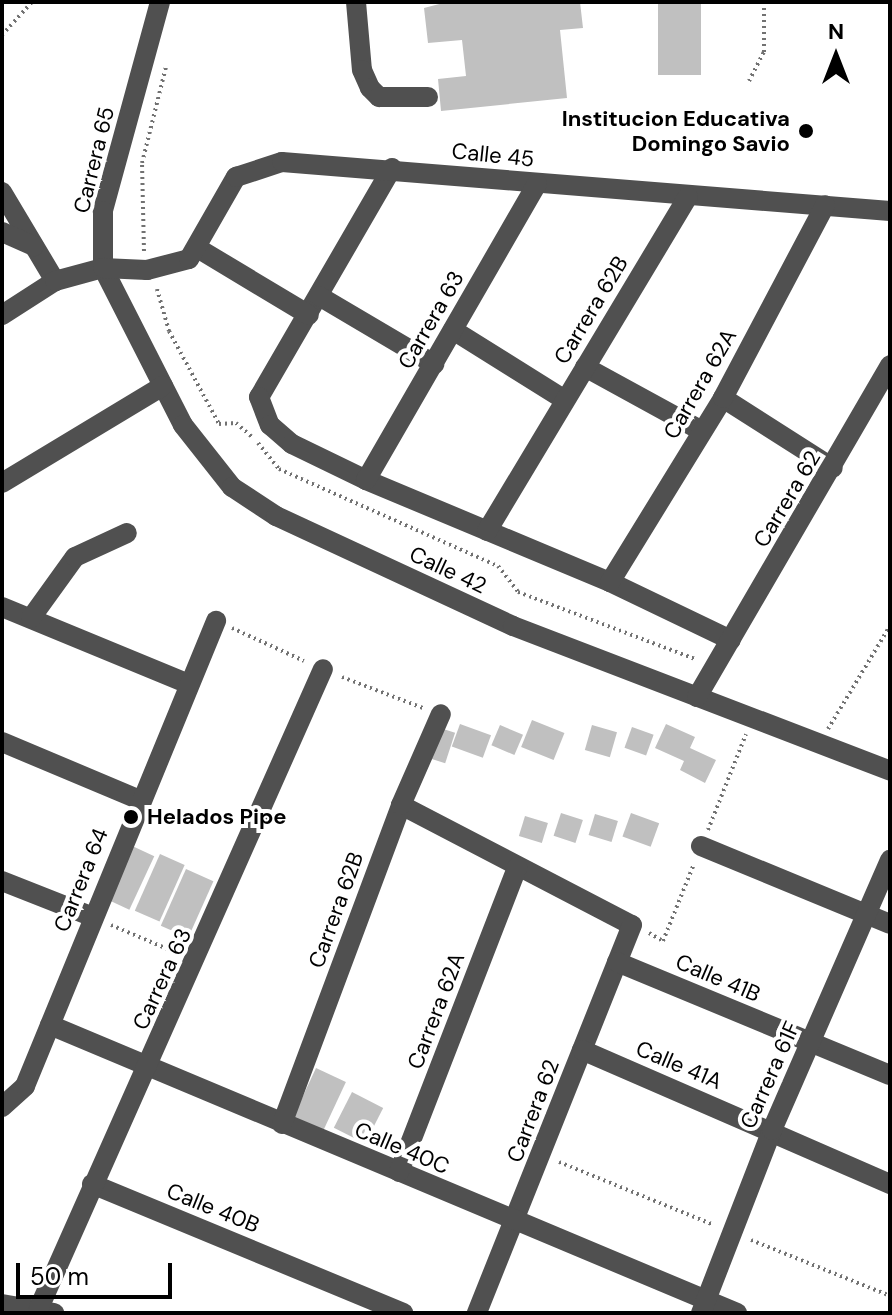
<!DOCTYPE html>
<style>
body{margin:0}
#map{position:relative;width:892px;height:1315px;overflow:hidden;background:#fff;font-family:"DM Sans",sans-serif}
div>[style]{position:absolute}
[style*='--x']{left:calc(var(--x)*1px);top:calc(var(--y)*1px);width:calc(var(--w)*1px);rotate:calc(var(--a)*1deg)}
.building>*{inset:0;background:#c0c0c0;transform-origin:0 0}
.path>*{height:4px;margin-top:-2px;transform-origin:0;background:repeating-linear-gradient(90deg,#727272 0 2px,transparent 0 6px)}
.minor>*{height:20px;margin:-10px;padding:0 10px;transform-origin:10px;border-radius:10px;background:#505050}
.dots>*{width:22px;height:22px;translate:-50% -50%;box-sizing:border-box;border:4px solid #fff;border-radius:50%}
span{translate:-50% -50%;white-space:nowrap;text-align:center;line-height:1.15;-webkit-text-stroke:8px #fff;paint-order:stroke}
.poi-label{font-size:22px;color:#000;font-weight:700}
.right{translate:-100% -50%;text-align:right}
.left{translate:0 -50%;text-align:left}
.street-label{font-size:22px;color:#000}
.frame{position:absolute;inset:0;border:4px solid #000;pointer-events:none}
.north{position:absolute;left:796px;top:16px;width:80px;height:80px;-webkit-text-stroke:6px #fff;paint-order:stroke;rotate:0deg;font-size:22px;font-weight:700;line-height:32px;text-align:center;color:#000}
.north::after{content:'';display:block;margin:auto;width:28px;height:36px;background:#000;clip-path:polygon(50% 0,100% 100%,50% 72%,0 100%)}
.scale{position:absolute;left:16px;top:1263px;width:156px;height:36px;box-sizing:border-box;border:4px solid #000;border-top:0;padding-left:10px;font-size:24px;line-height:28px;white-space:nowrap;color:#000;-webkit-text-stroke:6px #fff;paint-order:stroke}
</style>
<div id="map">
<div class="building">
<div style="clip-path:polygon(447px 2px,580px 2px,583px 28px,560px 30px,567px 98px,441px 111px,438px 79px,466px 76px,462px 40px,428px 43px,424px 8px)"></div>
<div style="left:658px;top:2px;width:43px;height:73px"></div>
<div style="left:532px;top:720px;width:35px;height:29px;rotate:22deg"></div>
<div style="left:460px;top:724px;width:33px;height:24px;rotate:20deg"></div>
<div style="clip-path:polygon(666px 724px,695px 737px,690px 748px,716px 760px,705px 783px,680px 770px,684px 761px,655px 748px)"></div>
<div style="left:500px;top:725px;width:25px;height:22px;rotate:23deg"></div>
<div style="left:592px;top:725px;width:26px;height:26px;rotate:16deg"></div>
<div style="left:437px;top:727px;width:19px;height:32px;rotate:18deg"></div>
<div style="left:632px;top:727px;width:23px;height:22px;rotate:20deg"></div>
<div style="left:561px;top:813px;width:23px;height:24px;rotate:18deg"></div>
<div style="left:631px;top:813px;width:30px;height:25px;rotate:20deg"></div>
<div style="left:595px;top:814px;width:24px;height:22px;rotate:17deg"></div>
<div style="left:525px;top:816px;width:24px;height:21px;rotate:17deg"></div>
<div style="left:128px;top:844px;width:29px;height:59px;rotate:25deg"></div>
<div style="left:160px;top:854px;width:27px;height:62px;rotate:24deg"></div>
<div style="left:186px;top:869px;width:30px;height:62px;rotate:24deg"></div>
<div style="left:316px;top:1068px;width:33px;height:54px;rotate:25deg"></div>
<div style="left:352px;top:1092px;width:35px;height:40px;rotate:27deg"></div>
</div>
<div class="path">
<div style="--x:2;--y:35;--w:45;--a:-47.7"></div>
<div style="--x:749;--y:81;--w:33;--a:-63"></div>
<div style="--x:764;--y:52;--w:50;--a:-90"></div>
<div style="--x:144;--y:251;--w:88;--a:-91.3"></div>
<div style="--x:142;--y:163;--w:99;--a:-76"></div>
<div style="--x:157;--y:289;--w:44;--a:74.1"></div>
<div style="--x:169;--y:331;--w:106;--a:61.7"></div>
<div style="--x:219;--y:424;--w:17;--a:-3"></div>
<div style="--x:236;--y:423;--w:21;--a:41"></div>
<div style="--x:258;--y:443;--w:33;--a:51"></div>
<div style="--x:279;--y:469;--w:240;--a:23.9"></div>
<div style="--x:498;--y:566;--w:33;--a:52"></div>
<div style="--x:518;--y:592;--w:189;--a:20.7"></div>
<div style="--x:232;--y:628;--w:79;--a:24.6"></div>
<div style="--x:342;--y:677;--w:87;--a:20.9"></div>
<div style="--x:828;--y:729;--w:120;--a:-59"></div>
<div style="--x:708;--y:830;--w:103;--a:-68.4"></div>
<div style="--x:111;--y:925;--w:72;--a:23"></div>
<div style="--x:649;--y:933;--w:16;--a:30"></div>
<div style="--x:663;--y:941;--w:83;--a:-68.1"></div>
<div style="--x:559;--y:1162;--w:167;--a:22.1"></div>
<div style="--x:751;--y:1240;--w:150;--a:21.9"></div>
</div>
<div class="minor">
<div style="--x:160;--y:2;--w:217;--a:105.3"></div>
<div style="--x:103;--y:211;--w:57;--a:90"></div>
<div style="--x:103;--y:268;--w:176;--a:63"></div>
<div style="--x:183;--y:425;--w:79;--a:51.7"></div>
<div style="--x:232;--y:487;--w:53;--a:33.4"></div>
<div style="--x:276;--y:516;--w:261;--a:24.9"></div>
<div style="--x:513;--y:626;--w:404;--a:21"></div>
<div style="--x:356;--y:2;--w:68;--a:85"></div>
<div style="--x:362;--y:70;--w:20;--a:66"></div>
<div style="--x:370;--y:88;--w:13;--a:45"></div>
<div style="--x:379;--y:97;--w:49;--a:0"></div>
<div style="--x:392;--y:168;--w:265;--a:120.1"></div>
<div style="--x:259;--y:397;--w:30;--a:69"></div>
<div style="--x:270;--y:425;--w:29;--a:41"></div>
<div style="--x:292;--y:444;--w:82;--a:25.9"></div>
<div style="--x:366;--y:480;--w:264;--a:22.7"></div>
<div style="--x:610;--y:582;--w:134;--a:25.6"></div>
<div style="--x:2;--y:192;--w:104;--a:59.2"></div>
<div style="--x:2;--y:232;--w:35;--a:24"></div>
<div style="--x:199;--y:249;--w:128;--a:31"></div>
<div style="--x:319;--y:296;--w:134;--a:30.6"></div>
<div style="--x:2;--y:315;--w:63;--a:-32.7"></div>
<div style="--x:55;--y:281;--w:50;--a:-15.2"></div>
<div style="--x:103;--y:268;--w:44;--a:2.6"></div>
<div style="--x:147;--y:270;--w:43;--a:-14.7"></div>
<div style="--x:189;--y:259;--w:95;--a:-60.2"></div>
<div style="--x:236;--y:177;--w:48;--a:-18.1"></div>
<div style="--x:282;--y:162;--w:610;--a:4.61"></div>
<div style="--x:453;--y:330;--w:132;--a:32"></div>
<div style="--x:585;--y:367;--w:133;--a:28.7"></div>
<div style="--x:723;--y:398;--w:130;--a:32.5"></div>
<div style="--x:366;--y:480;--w:342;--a:-60"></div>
<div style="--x:2;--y:483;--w:188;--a:-31.1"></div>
<div style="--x:487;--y:531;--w:390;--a:-59"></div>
<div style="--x:610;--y:582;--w:216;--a:-58.4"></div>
<div style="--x:723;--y:398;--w:218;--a:-62.1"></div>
<div style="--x:2;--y:607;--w:202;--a:22.4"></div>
<div style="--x:31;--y:618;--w:75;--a:-54.2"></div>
<div style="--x:75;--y:557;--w:57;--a:-24.8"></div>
<div style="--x:697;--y:697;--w:384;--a:-59.8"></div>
<div style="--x:2;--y:742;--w:150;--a:22.8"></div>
<div style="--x:401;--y:805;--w:260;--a:27.5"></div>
<div style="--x:632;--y:925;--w:418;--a:111.8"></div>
<div style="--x:701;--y:846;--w:204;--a:22.4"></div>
<div style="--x:2;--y:881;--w:96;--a:21.5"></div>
<div style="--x:617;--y:962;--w:295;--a:22.5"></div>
<div style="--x:50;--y:1025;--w:745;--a:22.74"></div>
<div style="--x:582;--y:1050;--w:336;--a:23.5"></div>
<div style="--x:2;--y:1107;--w:31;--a:-42"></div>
<div style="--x:25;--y:1086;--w:503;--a:-67.67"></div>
<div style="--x:282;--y:1124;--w:340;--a:-69.5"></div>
<div style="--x:401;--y:805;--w:99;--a:-66.3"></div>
<div style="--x:399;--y:1172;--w:327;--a:-68.8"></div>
<div style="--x:92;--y:1184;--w:337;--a:22.5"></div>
<div style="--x:2;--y:1304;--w:53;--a:9.8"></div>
<div style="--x:39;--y:1308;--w:699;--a:-66.04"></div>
<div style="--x:701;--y:1313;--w:196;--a:-68.8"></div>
<div style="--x:772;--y:1130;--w:295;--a:-66.4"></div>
</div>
<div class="dots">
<div style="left:806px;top:131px;background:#000"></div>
<div style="left:131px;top:817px;background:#000"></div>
</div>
<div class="poi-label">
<span class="right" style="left:790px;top:131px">Institucion Educativa<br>Domingo Savio</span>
<span class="left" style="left:147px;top:817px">Helados Pipe</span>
</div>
<div class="street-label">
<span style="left:493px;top:155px;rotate:6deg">Calle 45</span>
<span style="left:94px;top:160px;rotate:-76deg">Carrera 65</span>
<span style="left:591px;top:310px;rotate:-59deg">Carrera 62B</span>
<span style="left:431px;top:320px;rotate:-60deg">Carrera 63</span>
<span style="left:700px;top:384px;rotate:-60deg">Carrera 62A</span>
<span style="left:787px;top:499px;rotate:-59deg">Carrera 62</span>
<span style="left:448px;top:570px;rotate:25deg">Calle 42</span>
<span style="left:81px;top:880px;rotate:-68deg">Carrera 64</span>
<span style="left:336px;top:910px;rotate:-70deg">Carrera 62B</span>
<span style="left:718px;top:978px;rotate:23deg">Calle 41B</span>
<span style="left:162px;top:979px;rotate:-65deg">Carrera 63</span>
<span style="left:436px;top:1011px;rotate:-69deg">Carrera 62A</span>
<span style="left:679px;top:1065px;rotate:23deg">Calle 41A</span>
<span style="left:770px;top:1075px;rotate:-66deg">Carrera 61F</span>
<span style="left:533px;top:1111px;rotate:-69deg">Carrera 62</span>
<span style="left:402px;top:1148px;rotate:23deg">Calle 40C</span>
<span style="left:213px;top:1208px;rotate:22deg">Calle 40B</span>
</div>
<div class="frame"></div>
<div class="north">N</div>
<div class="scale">50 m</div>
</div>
